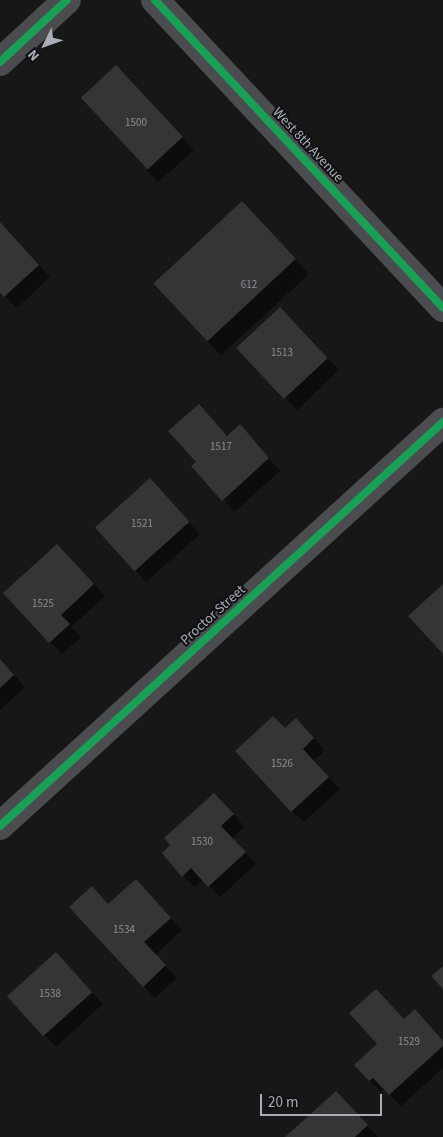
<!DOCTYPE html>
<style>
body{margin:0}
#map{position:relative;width:443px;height:1137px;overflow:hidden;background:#171717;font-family:"Source Sans 3",sans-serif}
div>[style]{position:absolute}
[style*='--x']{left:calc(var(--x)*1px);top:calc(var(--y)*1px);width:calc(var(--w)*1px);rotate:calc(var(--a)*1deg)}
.shadow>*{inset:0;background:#0007}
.building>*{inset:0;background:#353536;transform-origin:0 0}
.minor>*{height:28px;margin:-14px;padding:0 14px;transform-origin:14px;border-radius:14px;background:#4b4c50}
.cycleway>*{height:8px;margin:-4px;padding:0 4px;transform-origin:4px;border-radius:4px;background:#1a9f57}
span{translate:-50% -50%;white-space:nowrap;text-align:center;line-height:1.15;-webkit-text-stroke:4px #111113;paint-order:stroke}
.number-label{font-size:11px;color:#8b8f98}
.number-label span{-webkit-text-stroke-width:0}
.street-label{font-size:14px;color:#a8adb8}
.north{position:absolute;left:20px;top:20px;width:50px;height:50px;-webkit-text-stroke:4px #111113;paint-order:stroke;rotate:228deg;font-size:14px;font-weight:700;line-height:20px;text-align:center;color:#a8adb8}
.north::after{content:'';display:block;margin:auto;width:18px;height:22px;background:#a8adb8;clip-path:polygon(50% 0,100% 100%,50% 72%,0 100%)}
.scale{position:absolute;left:260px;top:1094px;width:122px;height:22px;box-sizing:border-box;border:2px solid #a8adb8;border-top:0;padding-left:6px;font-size:15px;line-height:18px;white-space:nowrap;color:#a8adb8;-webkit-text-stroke:4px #111113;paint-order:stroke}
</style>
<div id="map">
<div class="shadow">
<div style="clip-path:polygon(128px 78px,194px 150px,158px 182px,147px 171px)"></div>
<div style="clip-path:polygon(257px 217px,309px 274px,221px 355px,207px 341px)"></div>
<div style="clip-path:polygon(0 222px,50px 277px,17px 308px,0 291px)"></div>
<div style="clip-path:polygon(292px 320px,339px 370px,297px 410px,238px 348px)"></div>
<div style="clip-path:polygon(227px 437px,251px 438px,280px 471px,234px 512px,197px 463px)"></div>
<div style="clip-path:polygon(161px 492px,200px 534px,146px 582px,135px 570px)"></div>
<div style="clip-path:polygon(57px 545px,105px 596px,71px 627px,81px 637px,62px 654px,5px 593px)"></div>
<div style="clip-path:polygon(0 659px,25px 687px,0 710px)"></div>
<div style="clip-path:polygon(285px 729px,307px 732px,325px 750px,314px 761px,340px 789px,304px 822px,292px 811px)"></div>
<div style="clip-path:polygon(226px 806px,245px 827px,232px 838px,256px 864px,220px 897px,203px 880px,195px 887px,183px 876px)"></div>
<div style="clip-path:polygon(147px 892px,182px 930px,155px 955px,177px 978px,155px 998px,144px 986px,109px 905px)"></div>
<div style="clip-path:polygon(67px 965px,103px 1004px,56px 1047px,45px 1035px)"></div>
<div style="clip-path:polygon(404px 1021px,443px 1041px,443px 1068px,401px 1106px,384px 1089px,381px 1092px,369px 1080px)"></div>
<div style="clip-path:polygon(348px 1104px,378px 1137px,287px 1137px)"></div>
</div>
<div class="building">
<div style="left:116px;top:65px;width:98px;height:48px;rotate:47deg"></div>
<div style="left:242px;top:201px;width:79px;height:121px;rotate:47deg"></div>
<div style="clip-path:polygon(0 222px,39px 265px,4px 297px,0 293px)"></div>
<div style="left:280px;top:307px;width:70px;height:60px;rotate:47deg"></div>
<div style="clip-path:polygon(199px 404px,227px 436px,240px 424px,269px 458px,222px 501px,191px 466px,196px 462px,168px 431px)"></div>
<div style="left:150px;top:478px;width:59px;height:74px;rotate:48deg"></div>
<div style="clip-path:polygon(57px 544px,94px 584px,61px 615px,70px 624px,49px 643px,3px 593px)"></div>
<div style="clip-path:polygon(443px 584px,443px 654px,408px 616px)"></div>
<div style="clip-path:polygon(0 659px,14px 675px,0 688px)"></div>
<div style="clip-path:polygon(273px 716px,285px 728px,296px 718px,314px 738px,303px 749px,329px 777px,291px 812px,235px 751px)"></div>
<div style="clip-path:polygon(214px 793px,234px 814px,221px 826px,246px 852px,208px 887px,191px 868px,182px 877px,162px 853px,170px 845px,164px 838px)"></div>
<div style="clip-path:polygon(136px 879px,171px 918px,144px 942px,166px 965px,143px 987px,69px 907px,92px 886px,108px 904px)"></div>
<div style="left:56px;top:952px;width:54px;height:66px;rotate:48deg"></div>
<div style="clip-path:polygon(443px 966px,443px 989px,431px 976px)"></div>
<div style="clip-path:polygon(376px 989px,404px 1019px,415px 1009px,443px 1041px,443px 1046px,389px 1095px,373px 1078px,369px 1081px,354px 1065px,377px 1044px,349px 1013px)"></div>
<div style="clip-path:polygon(336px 1091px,368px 1125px,355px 1137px,285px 1137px)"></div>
</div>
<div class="minor">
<div style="--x:155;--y:0;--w:422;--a:46.9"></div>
<div style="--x:0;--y:62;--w:91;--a:-42.8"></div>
<div style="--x:0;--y:826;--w:600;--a:-42.36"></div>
</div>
<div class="cycleway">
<div style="--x:155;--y:0;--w:422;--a:46.9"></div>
<div style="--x:0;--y:62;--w:91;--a:-42.8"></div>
<div style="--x:0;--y:826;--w:600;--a:-42.36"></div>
</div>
<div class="number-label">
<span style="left:136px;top:123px">1500</span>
<span style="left:249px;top:285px">612</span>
<span style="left:282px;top:353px">1513</span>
<span style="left:221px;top:447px">1517</span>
<span style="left:142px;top:524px">1521</span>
<span style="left:43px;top:604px">1525</span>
<span style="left:282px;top:764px">1526</span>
<span style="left:202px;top:842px">1530</span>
<span style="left:124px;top:930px">1534</span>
<span style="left:50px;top:994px">1538</span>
<span style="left:409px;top:1042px">1529</span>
</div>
<div class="street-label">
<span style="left:308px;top:145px;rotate:47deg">West 8th Avenue</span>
<span style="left:213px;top:615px;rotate:-42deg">Proctor Street</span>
</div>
<div class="north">N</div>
<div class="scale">20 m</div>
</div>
